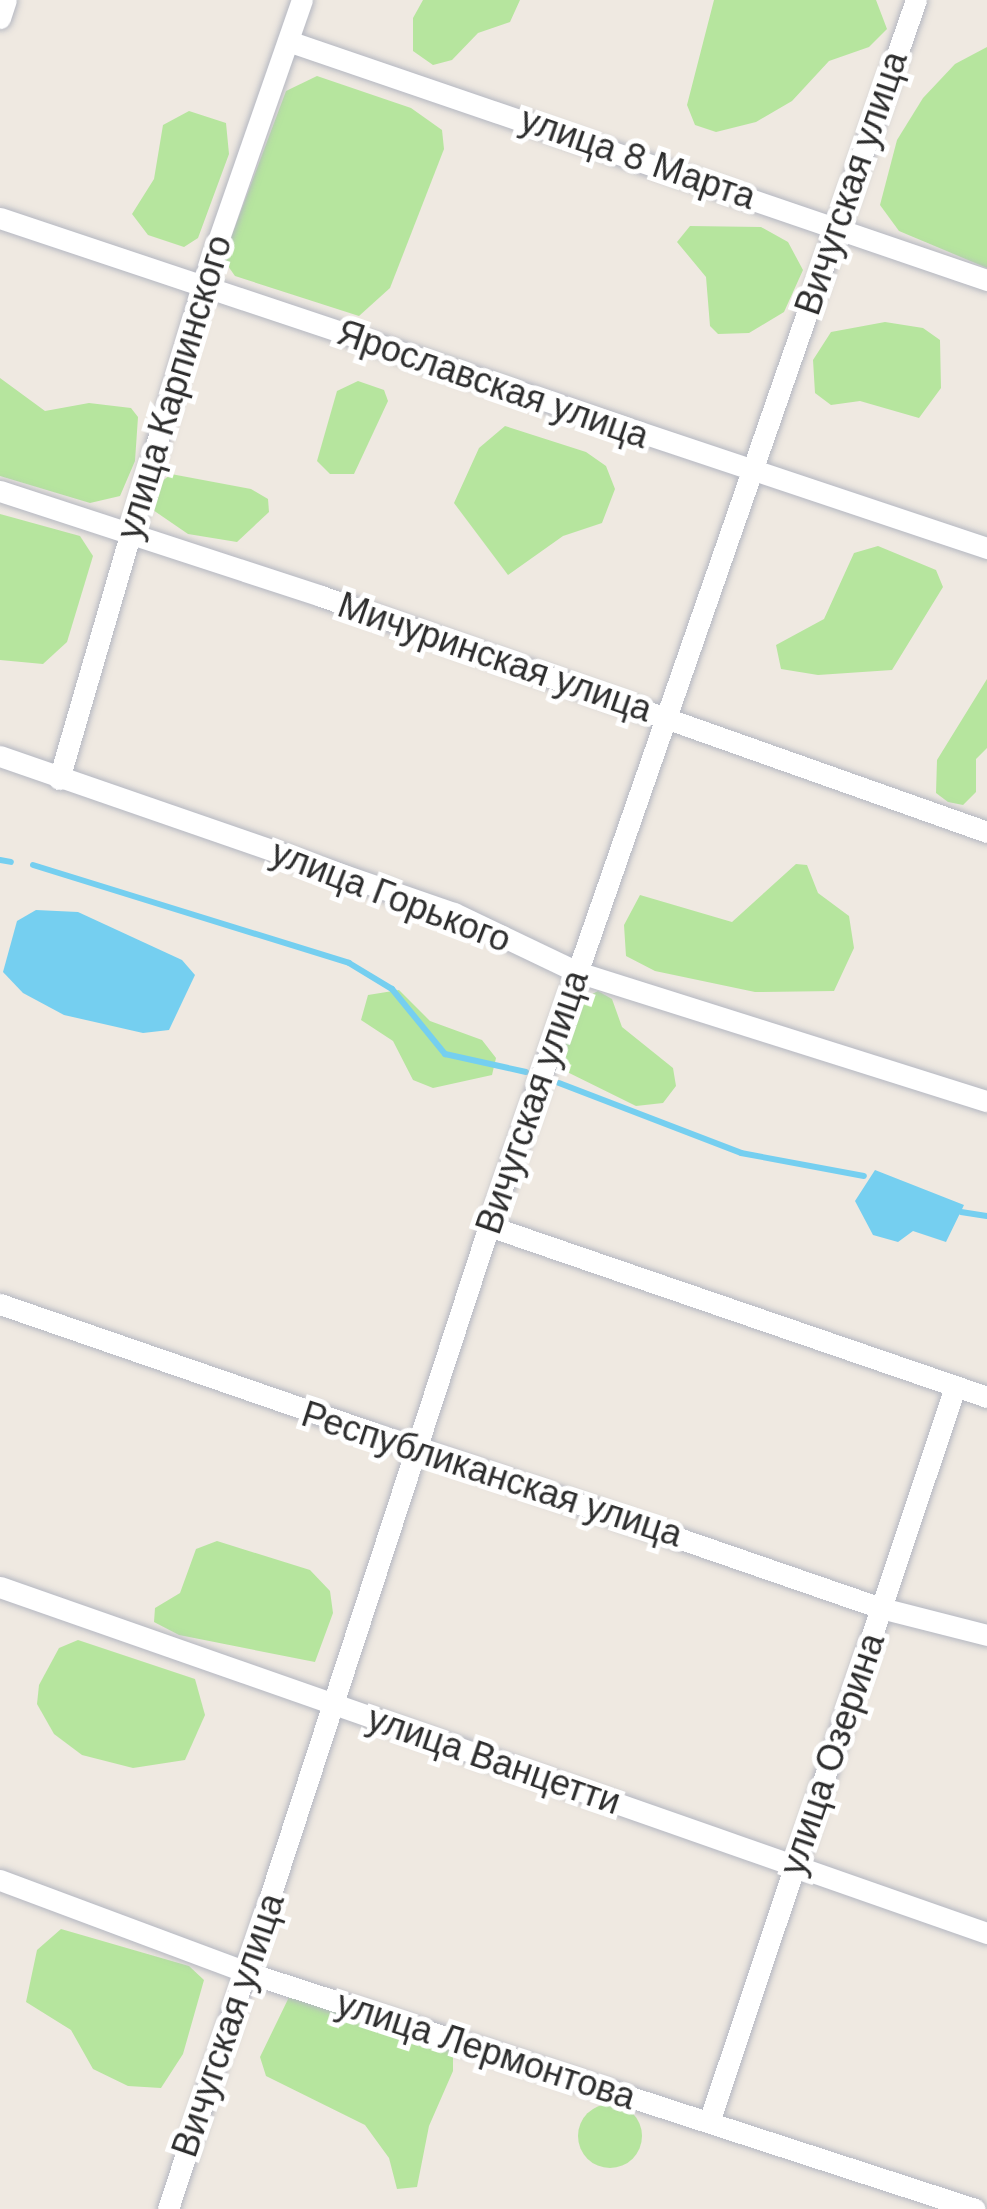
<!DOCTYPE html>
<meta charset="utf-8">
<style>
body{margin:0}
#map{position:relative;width:987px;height:2209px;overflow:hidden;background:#efe9e1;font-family:"DM Sans",sans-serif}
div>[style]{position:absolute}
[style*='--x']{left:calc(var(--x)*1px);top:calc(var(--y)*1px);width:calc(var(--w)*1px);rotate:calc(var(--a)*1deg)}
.green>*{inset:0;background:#b6e59e}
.round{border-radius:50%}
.water>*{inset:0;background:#75cff0}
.stream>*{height:6px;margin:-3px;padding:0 3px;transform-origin:3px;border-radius:3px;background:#75cff0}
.roads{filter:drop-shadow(0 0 3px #b4b7c1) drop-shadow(0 0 3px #b4b7c1)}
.minor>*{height:21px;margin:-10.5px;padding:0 10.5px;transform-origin:10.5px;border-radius:10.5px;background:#fff}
span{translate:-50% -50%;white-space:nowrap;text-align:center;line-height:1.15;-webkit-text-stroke:10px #fff;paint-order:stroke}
.street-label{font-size:36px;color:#2e2e2e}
</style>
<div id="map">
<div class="green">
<div style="clip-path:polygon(423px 0,520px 0,510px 22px,478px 33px,452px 60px,433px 65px,413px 51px,413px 18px)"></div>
<div style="clip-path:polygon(714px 0,876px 0,887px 29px,869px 47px,829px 61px,792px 101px,756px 122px,716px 132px,695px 125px,687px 105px)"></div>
<div style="clip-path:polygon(987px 47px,987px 268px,899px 231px,880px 205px,897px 140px,923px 98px,955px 64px)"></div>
<div style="clip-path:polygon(317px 76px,411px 108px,442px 130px,444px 149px,390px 288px,359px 316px,235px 276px,223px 259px,286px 91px)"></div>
<div style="clip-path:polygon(189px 111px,226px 123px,229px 154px,198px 238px,184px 247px,148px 235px,132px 214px,154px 179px,163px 125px)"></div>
<div style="clip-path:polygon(690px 226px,761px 227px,788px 242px,803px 270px,784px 312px,749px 333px,718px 334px,710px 326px,706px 277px,677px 242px)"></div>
<div style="clip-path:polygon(885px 322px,923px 328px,940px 340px,941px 388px,919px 418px,860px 401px,831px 405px,815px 393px,813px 360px,831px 332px)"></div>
<div style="clip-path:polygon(0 378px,45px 411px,89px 403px,131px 408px,138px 417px,135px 461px,120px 496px,90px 503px,0 476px)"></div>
<div style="clip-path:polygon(358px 381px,384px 390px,388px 401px,354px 474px,330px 474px,317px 461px,337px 391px)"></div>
<div style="clip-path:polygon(505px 426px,586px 452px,606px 466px,615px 489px,602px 523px,563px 536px,508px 575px,454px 503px,479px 448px)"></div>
<div style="clip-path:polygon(171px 474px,251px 489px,268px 499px,269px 512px,237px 542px,188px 534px,153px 510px,154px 488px)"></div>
<div style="clip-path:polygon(0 514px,80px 536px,93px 556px,67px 642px,43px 664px,0 660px)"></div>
<div style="clip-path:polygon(878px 546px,936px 570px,943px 587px,892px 670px,818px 675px,781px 669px,776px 645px,824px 619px,854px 553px)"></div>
<div style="clip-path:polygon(987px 679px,987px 748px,976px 759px,976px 792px,963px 805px,948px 802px,936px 793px,937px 760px)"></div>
<div style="clip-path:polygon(796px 864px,807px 865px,818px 893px,849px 916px,854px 948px,834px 991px,755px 992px,655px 971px,626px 956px,624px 925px,640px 895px,732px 922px)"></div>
<div style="clip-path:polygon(399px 990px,430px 1021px,482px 1040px,496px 1058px,492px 1075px,433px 1088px,413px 1080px,393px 1041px,361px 1020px,368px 995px)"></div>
<div style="clip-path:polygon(598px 991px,612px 999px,622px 1027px,673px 1068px,676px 1086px,663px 1103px,636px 1106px,553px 1065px,577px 1002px)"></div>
<div style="clip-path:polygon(217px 1541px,310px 1570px,330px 1591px,333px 1613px,315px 1662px,179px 1635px,154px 1622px,155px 1608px,180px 1593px,196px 1549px)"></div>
<div style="clip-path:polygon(78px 1640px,195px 1679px,205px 1715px,185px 1760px,133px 1768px,82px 1755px,54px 1734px,37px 1704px,39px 1685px,59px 1648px)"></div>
<div style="clip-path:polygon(61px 1929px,189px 1966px,204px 1980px,183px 2054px,161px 2088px,128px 2086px,93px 2069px,71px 2030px,26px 2002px,37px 1950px)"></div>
<div style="clip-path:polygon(291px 1993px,453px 2048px,453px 2071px,429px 2126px,417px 2187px,397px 2189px,389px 2158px,365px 2125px,266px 2076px,260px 2057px)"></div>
<div class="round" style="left:578px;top:2104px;width:64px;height:64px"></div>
</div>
<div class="water">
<div style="clip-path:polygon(36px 910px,78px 912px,182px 960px,195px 975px,169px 1030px,143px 1033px,64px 1015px,23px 993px,3px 972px,17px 921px)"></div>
<div style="clip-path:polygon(875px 1170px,964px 1205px,946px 1242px,913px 1231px,898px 1242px,873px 1235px,855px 1201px)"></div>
</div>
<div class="stream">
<div style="--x:0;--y:860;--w:11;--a:10"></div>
<div style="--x:33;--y:865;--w:331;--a:17.2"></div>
<div style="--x:349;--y:963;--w:50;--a:31.2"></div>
<div style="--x:392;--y:989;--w:84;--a:50.8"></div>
<div style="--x:445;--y:1054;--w:83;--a:12.5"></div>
<div style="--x:559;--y:1083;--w:195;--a:21"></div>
<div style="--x:741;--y:1153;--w:125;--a:10.6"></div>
<div style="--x:961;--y:1212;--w:26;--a:9"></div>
</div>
<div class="roads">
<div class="minor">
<div style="--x:0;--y:18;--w:19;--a:-72"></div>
<div style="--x:288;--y:41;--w:739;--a:18.88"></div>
<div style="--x:0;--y:218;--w:1041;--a:18.49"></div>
<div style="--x:0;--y:491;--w:338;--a:18.1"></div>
<div style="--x:321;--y:596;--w:707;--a:19.51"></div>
<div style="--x:0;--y:756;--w:480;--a:19.1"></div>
<div style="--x:454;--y:913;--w:136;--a:25.6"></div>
<div style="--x:577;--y:972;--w:430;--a:17.5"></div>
<div style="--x:59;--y:779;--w:516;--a:-73.78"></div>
<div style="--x:203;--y:284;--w:301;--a:-70.8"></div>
<div style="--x:489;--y:1226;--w:527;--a:18.95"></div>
<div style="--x:0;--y:1304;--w:932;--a:19.04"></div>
<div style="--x:881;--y:1608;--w:109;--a:14.3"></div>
<div style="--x:0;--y:1587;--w:1046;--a:19.32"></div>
<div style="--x:0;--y:1880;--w:266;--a:20.5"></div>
<div style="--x:249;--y:1973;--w:763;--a:18.01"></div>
<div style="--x:709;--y:2122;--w:775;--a:-71.49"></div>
<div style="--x:168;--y:2209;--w:1034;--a:-71.92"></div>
<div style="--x:489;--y:1226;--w:1298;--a:-70.8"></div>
</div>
</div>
<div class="street-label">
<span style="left:638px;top:158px;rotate:19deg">улица 8 Марта</span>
<span style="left:851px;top:183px;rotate:-71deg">Вичугская улица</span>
<span style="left:493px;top:384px;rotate:19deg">Ярославская улица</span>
<span style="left:174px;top:387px;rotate:-73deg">улица Карпинского</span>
<span style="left:495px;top:657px;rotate:19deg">Мичуринская улица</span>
<span style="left:391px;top:896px;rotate:21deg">улица Горького</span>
<span style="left:532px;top:1102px;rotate:-71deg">Вичугская улица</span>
<span style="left:492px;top:1474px;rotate:18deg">Республиканская улица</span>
<span style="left:832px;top:1754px;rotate:-71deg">улица Озерина</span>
<span style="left:494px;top:1760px;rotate:19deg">улица Ванцетти</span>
<span style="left:228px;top:2025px;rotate:-71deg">Вичугская улица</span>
<span style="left:486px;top:2050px;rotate:18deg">улица Лермонтова</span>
</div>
</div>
